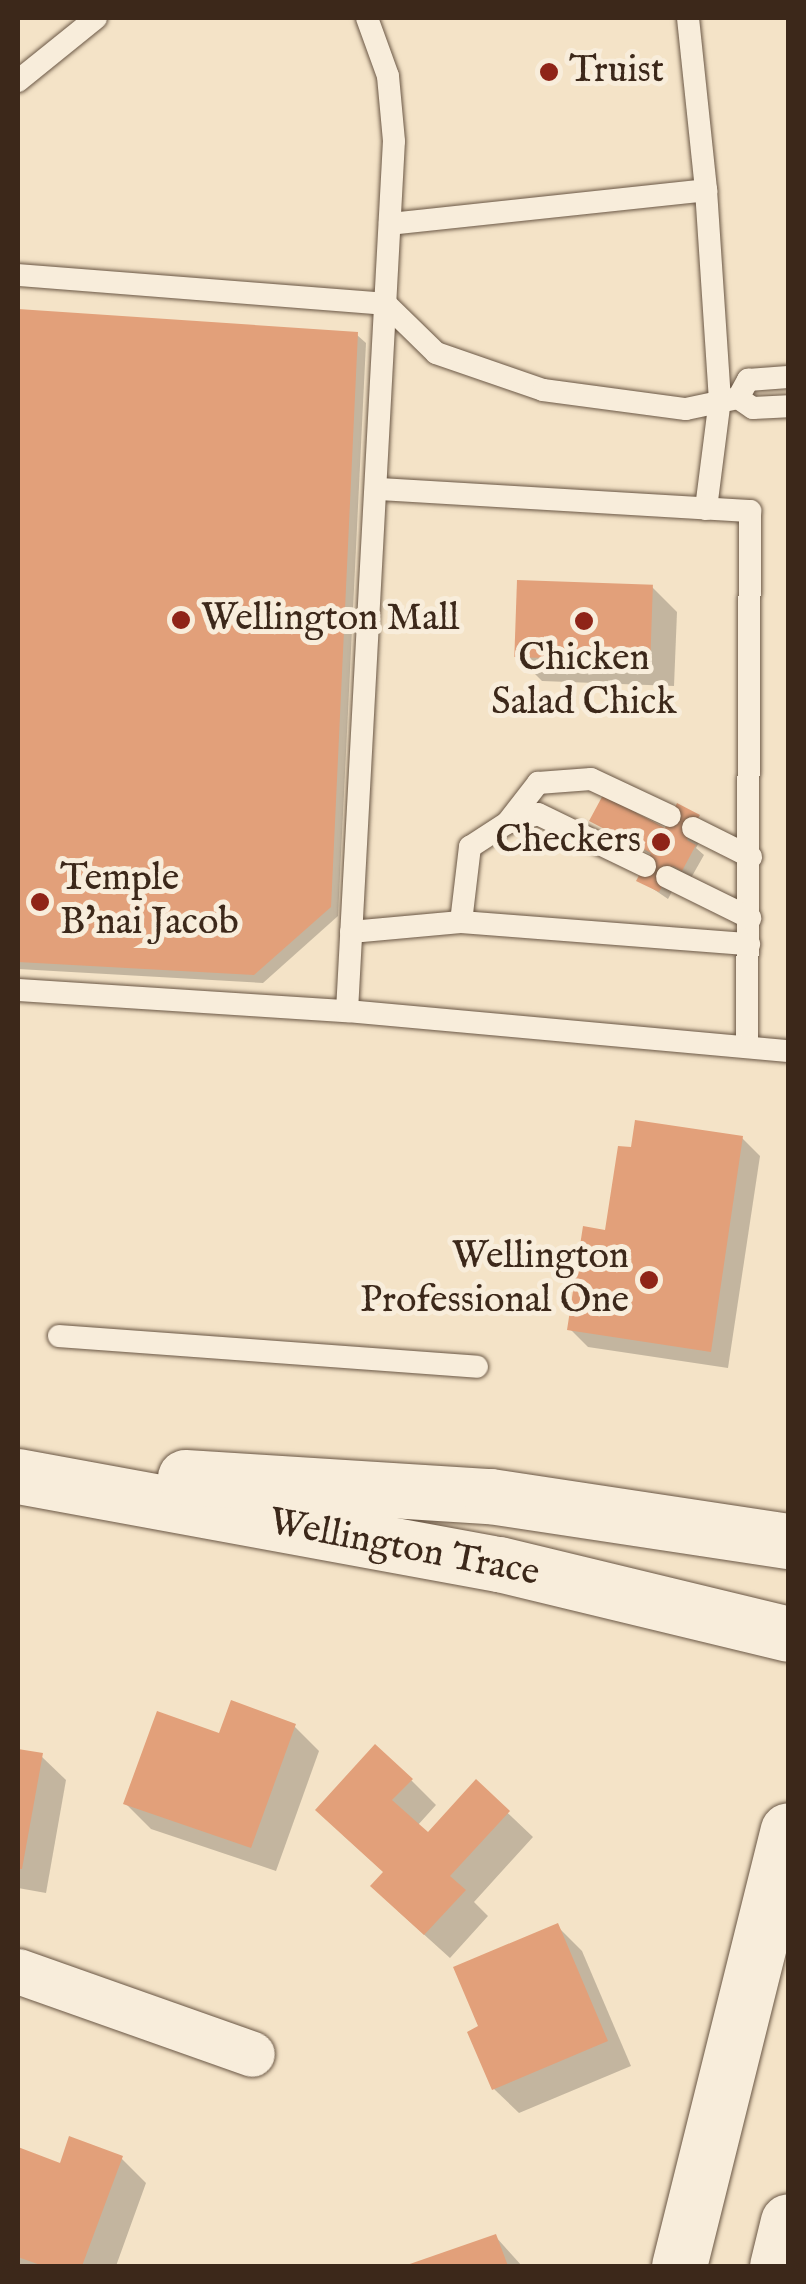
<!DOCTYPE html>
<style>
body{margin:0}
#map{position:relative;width:806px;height:2284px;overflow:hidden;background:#f4e3c7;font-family:"IM FELL English",serif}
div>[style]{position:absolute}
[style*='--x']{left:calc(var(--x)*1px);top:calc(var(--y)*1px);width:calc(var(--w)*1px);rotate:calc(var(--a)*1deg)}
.shadow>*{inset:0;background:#0003}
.building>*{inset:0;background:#e2a07a;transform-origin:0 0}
.roads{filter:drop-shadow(0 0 2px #6a5745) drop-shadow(0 0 2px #6a5745)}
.service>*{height:22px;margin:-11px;padding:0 11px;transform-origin:11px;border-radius:11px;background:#f8eddb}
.minor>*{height:45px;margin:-22.5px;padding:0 22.5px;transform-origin:22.5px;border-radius:22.5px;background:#f8eddb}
.tertiary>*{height:55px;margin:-27.5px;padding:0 27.5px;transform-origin:27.5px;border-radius:27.5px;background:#f8eddb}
.secondary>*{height:55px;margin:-27.5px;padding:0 27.5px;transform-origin:27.5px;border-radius:27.5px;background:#f8eddb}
.dots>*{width:28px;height:28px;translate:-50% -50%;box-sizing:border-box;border:5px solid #f8eddb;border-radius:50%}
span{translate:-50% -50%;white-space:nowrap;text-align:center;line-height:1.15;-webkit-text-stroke:10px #f8eddb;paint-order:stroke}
.poi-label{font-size:38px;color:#3c281a}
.left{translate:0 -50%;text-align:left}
.right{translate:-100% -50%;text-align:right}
.street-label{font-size:38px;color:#3c281a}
.frame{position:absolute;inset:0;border:20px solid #3c281a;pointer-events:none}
</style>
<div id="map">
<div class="shadow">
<div style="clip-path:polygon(18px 312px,357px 335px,366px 343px,338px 916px,263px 983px,18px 969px)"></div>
<div style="clip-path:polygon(652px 587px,677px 612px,674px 686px,542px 681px,517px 656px)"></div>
<div style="clip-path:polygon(678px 807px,708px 826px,696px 848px,704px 855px,691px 878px,682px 873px,668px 899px,640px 880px,653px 856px,592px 820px,666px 831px)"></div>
<div style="clip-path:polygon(742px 1138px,760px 1156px,728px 1368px,588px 1347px,570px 1329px,607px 1233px)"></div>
<div style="clip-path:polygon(294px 1726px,319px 1751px,276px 1871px,151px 1829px,126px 1804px)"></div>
<div style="clip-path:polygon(18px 1751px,41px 1756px,66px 1780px,46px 1893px,18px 1888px)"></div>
<div style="clip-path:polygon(411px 1780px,436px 1805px,417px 1826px,428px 1836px,476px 1783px,533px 1837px,474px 1902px,488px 1916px,450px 1958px,398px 1911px,385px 1873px,343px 1835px)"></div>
<div style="clip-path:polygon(557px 1926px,582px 1951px,631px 2066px,519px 2113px,494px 2089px,481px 2028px)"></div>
<div style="clip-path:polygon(18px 2150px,61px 2166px,121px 2158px,146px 2183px,116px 2266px,18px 2266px)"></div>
<div style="clip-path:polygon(495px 2236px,522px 2266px,410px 2266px)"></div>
</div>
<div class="building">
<div style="clip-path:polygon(18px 309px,358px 332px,331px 907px,254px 975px,18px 962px)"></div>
<div style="left:517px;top:580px;width:136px;height:77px;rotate:2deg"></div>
<div style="clip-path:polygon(603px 795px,665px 828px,677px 803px,700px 815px,687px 840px,696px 845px,682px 871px,673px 866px,659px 892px,636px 881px,651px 853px,589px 821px)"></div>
<div style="clip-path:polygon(635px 1120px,743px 1136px,711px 1352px,567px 1330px,583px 1226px,605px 1230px,618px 1146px,631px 1147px)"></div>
<div style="clip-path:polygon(231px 1700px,296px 1724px,251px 1848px,123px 1804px,157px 1711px,219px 1733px)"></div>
<div style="clip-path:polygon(375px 1744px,413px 1779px,392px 1800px,428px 1832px,476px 1779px,510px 1811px,450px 1876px,466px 1890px,424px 1935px,370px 1886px,383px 1872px,315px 1810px)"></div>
<div style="clip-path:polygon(18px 1749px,43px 1753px,22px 1869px,18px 1869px)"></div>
<div style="clip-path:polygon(558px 1923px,608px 2041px,492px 2090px,467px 2032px,478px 2026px,453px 1967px)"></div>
<div style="clip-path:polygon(69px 2136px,123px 2156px,82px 2266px,43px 2266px,18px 2257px,18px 2147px,60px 2163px)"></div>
<div style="clip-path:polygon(496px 2234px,508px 2266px,404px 2266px)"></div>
</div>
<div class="roads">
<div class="service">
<div style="--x:688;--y:18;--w:173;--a:84"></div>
<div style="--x:18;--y:81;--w:100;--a:-38.9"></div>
<div style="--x:390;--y:224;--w:318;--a:-6.1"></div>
<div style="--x:706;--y:190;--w:209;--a:86.2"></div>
<div style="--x:720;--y:399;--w:111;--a:97.3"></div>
<div style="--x:18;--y:275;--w:369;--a:4.5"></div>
<div style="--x:386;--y:304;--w:70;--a:44.4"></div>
<div style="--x:436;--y:353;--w:113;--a:19.1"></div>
<div style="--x:543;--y:390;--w:144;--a:7.6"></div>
<div style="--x:686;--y:409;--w:53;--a:-11.9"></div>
<div style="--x:738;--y:398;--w:18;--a:34"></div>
<div style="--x:753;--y:408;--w:35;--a:-3"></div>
<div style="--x:738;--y:398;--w:21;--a:-61"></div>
<div style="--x:748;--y:380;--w:40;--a:-4.3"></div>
<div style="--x:378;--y:489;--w:373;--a:3.4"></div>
<div style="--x:750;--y:511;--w:536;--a:90.32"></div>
<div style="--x:507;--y:823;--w:51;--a:-52.2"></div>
<div style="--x:538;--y:783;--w:53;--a:-4.3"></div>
<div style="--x:591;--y:779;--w:87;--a:25.1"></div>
<div style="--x:693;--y:828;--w:65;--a:26.6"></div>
<div style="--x:667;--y:877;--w:93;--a:26.3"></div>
<div style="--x:461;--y:922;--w:76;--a:-83.2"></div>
<div style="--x:470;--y:847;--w:44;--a:-33"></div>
<div style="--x:507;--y:823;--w:32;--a:-16"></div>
<div style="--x:538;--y:814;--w:119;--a:25.9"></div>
<div style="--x:351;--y:932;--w:110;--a:-5.2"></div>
<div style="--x:461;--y:922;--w:289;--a:4.4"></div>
<div style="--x:18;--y:990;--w:330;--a:3.7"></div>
<div style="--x:347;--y:1011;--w:443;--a:5.2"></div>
<div style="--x:347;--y:1011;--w:871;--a:-86.91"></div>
<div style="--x:394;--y:141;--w:65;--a:-95.3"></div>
<div style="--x:388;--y:76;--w:62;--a:-109.9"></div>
<div style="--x:59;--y:1336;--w:419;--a:4.2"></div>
</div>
<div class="minor">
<div style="--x:18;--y:1971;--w:248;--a:19.5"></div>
</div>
<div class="tertiary">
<div style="--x:18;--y:1476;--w:489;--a:10.4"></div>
<div style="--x:499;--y:1564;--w:297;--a:13.6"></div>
<div style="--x:185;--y:1477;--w:306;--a:3.6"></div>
<div style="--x:490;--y:1496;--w:301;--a:8.6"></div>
</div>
<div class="secondary">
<div style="--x:679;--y:2266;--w:449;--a:-76"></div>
<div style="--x:777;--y:2266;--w:46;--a:-76.3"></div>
</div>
</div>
<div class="dots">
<div style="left:549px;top:72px;background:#8f2418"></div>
<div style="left:181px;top:620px;background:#8f2418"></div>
<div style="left:584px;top:621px;background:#8f2418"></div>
<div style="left:661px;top:842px;background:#8f2418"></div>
<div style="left:40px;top:902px;background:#8f2418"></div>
<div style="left:649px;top:1280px;background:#8f2418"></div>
</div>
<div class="poi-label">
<span class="left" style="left:569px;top:72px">Truist</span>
<span class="left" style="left:201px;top:620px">Wellington Mall</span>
<span style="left:584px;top:682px">Chicken<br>Salad Chick</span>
<span class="right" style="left:641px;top:842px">Checkers</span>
<span class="left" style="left:60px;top:902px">Temple<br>B'nai Jacob</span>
<span class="right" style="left:629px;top:1280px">Wellington<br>Professional One</span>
</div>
<div class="street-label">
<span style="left:404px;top:1549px;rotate:11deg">Wellington Trace</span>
</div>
<div class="frame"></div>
</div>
